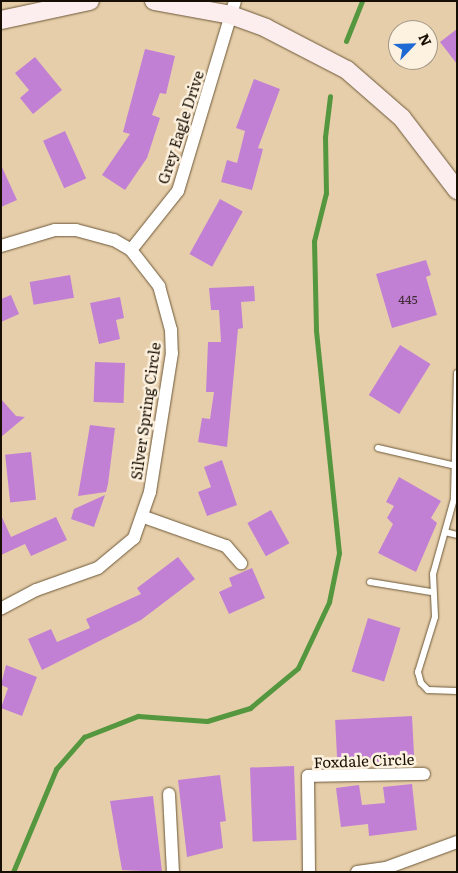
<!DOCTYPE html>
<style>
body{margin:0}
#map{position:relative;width:458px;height:873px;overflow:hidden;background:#e6ceaa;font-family:Literata,serif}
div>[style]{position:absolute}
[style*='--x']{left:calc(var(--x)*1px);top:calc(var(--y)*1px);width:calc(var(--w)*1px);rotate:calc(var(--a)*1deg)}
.stream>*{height:5px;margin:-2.5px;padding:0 2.5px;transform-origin:2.5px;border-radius:2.5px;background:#55973f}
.building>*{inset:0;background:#c280d5;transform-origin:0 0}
.roads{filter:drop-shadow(0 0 1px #6d5838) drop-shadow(0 0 1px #6d5838)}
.service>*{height:6px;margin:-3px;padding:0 3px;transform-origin:3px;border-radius:3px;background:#fff}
.minor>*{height:12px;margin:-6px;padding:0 6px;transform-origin:6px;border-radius:6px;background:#fff}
.secondary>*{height:18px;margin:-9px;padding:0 9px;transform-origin:9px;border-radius:9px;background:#fceeee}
span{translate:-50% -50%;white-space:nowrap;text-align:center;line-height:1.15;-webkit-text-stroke:5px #fdf1df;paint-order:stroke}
.number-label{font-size:12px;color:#422b38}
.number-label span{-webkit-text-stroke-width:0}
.street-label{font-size:15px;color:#170f03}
.frame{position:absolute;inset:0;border:2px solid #170f03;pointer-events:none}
.north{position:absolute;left:388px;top:20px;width:50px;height:50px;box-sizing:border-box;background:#fdf1df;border:1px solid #a19787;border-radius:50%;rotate:66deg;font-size:14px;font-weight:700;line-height:20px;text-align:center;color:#170f03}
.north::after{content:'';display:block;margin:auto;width:18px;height:22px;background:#1e69d4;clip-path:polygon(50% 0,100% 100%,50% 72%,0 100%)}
</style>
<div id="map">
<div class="stream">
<div style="--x:346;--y:41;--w:43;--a:-68.2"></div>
<div style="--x:13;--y:872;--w:112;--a:-67.3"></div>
<div style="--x:56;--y:769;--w:43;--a:-48.8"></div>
<div style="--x:84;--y:737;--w:58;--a:-21.3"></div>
<div style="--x:138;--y:716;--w:69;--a:4.1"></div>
<div style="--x:207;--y:721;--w:45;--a:-16.8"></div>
<div style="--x:250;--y:708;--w:62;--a:-39.8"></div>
<div style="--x:298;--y:668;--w:73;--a:-64.8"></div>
<div style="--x:329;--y:602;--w:50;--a:-78.5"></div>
<div style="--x:339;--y:553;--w:225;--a:-95.9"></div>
<div style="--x:316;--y:329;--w:88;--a:-91.3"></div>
<div style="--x:314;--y:241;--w:49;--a:-76"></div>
<div style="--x:326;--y:193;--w:56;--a:-91"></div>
<div style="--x:325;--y:137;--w:41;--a:-83"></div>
</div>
<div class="building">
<div style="clip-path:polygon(457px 29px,457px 64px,440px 42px)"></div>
<div style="clip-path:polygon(145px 49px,175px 56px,166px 94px,160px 93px,152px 115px,160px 118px,147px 158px,125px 190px,102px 175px,130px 134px,123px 132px)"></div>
<div style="clip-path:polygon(35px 57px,62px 90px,33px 114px,20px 98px,29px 90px,15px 73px)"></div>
<div style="clip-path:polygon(254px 79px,280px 89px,258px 148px,263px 149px,252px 190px,221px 182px,227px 160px,237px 163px,245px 131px,236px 128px)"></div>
<div style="left:65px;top:131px;width:52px;height:24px;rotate:66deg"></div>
<div style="clip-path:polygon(1px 165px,17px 200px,1px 207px)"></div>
<div style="left:220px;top:199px;width:26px;height:63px;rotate:29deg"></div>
<div style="clip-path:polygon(426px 260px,431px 275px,426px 277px,437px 315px,392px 328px,376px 274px)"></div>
<div style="left:70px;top:275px;width:23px;height:41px;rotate:80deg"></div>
<div style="clip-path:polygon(254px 286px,255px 301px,241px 302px,243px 328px,238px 329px,227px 447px,198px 442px,202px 418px,210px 419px,214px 392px,206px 392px,208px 342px,221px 342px,219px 310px,211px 310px,209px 288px)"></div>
<div style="clip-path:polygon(11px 295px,19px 314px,1px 322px,1px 299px)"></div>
<div style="clip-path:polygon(120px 297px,124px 318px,116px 320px,120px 339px,99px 344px,90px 303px)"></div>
<div style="left:400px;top:345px;width:36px;height:59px;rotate:32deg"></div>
<div style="left:95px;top:362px;width:30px;height:40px;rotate:2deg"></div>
<div style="clip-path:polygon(1px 399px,16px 416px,25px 417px,1px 437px)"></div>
<div style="clip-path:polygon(90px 425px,115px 428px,108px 484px,106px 492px,78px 496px)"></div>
<div style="left:31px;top:452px;width:48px;height:26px;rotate:84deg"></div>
<div style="clip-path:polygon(222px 460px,237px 505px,207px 516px,198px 492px,211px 487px,204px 467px)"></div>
<div style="clip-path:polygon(399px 477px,441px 501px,431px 518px,437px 523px,416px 572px,378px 553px,393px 524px,387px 518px,394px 506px,386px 502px)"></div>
<div style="clip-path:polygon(105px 495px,94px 527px,71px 519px,74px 509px)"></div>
<div style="left:271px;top:510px;width:38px;height:27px;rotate:61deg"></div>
<div style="clip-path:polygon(1px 515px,11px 537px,56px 517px,67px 540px,31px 556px,25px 544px,1px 555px)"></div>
<div style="clip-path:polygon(178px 557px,195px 579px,141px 620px,42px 670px,28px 639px,51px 629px,57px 642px,90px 628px,86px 619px,141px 594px,137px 588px)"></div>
<div style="clip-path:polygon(252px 568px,265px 598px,229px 614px,219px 592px,232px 586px,229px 578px)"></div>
<div style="left:368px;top:618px;width:34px;height:56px;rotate:17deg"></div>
<div style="clip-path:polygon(6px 665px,37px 677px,22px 716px,1px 708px,8px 688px,1px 685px)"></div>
<div style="left:412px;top:716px;width:44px;height:77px;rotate:87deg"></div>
<div style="left:294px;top:766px;width:74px;height:44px;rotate:88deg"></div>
<div style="clip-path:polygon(220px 775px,226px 821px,220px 822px,223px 848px,187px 857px,178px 780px)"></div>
<div style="clip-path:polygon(412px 784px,417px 830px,369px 836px,368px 824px,341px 827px,336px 788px,359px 785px,362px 805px,385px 803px,383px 787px)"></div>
<div style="clip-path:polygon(153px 796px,162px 872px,122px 870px,110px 801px)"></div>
</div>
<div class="roads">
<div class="service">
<div style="--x:457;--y:373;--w:126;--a:91.4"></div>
<div style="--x:454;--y:499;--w:78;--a:105.6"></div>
<div style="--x:433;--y:574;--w:43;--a:87.3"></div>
<div style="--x:435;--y:617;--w:58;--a:107.2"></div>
<div style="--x:418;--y:672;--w:11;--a:75"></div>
<div style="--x:421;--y:683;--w:10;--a:45"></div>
<div style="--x:428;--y:690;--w:29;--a:2"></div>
<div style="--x:378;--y:448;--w:80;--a:13"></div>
<div style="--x:445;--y:532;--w:12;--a:14"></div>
<div style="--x:370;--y:582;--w:62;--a:9.3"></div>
</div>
<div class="minor">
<div style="--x:1;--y:246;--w:56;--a:-16.5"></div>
<div style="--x:55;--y:230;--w:21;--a:0"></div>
<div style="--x:76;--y:230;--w:39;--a:15"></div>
<div style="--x:114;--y:240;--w:20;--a:30"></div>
<div style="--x:131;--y:250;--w:46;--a:52.1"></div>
<div style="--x:159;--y:286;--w:46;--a:74.7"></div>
<div style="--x:171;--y:330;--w:23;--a:88"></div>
<div style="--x:172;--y:353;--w:141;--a:99"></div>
<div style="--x:150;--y:492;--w:49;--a:109.2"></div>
<div style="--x:134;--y:538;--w:47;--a:140.2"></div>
<div style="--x:98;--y:568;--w:66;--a:160.5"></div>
<div style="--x:36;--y:590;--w:40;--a:152"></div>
<div style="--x:131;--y:250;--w:75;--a:-51.5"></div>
<div style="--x:178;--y:191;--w:198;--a:-73.3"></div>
<div style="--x:144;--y:517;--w:87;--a:19.5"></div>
<div style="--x:226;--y:546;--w:23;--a:49"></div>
<div style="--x:169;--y:794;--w:78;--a:87.1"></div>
<div style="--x:309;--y:872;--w:96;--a:-90.6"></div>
<div style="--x:308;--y:776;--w:116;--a:-1"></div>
<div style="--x:357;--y:872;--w:29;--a:-8"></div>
<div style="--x:386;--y:868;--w:76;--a:-20.1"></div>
</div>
<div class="secondary">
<div style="--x:154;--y:1;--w:78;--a:10.3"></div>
<div style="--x:231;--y:15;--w:37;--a:20"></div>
<div style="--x:266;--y:28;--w:91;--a:27.4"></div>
<div style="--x:347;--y:70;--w:73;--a:41.1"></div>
<div style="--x:402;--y:118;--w:91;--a:52.6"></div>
<div style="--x:1;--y:20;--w:91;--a:-12.1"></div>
</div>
</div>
<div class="number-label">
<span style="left:408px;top:300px">445</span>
</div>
<div class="street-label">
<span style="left:180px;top:127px;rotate:-72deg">Grey Eagle Drive</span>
<span style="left:145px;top:411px;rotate:-82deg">Silver Spring Circle</span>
<span style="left:364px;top:760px;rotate:-2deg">Foxdale Circle</span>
</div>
<div class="frame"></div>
<div class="north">N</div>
</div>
